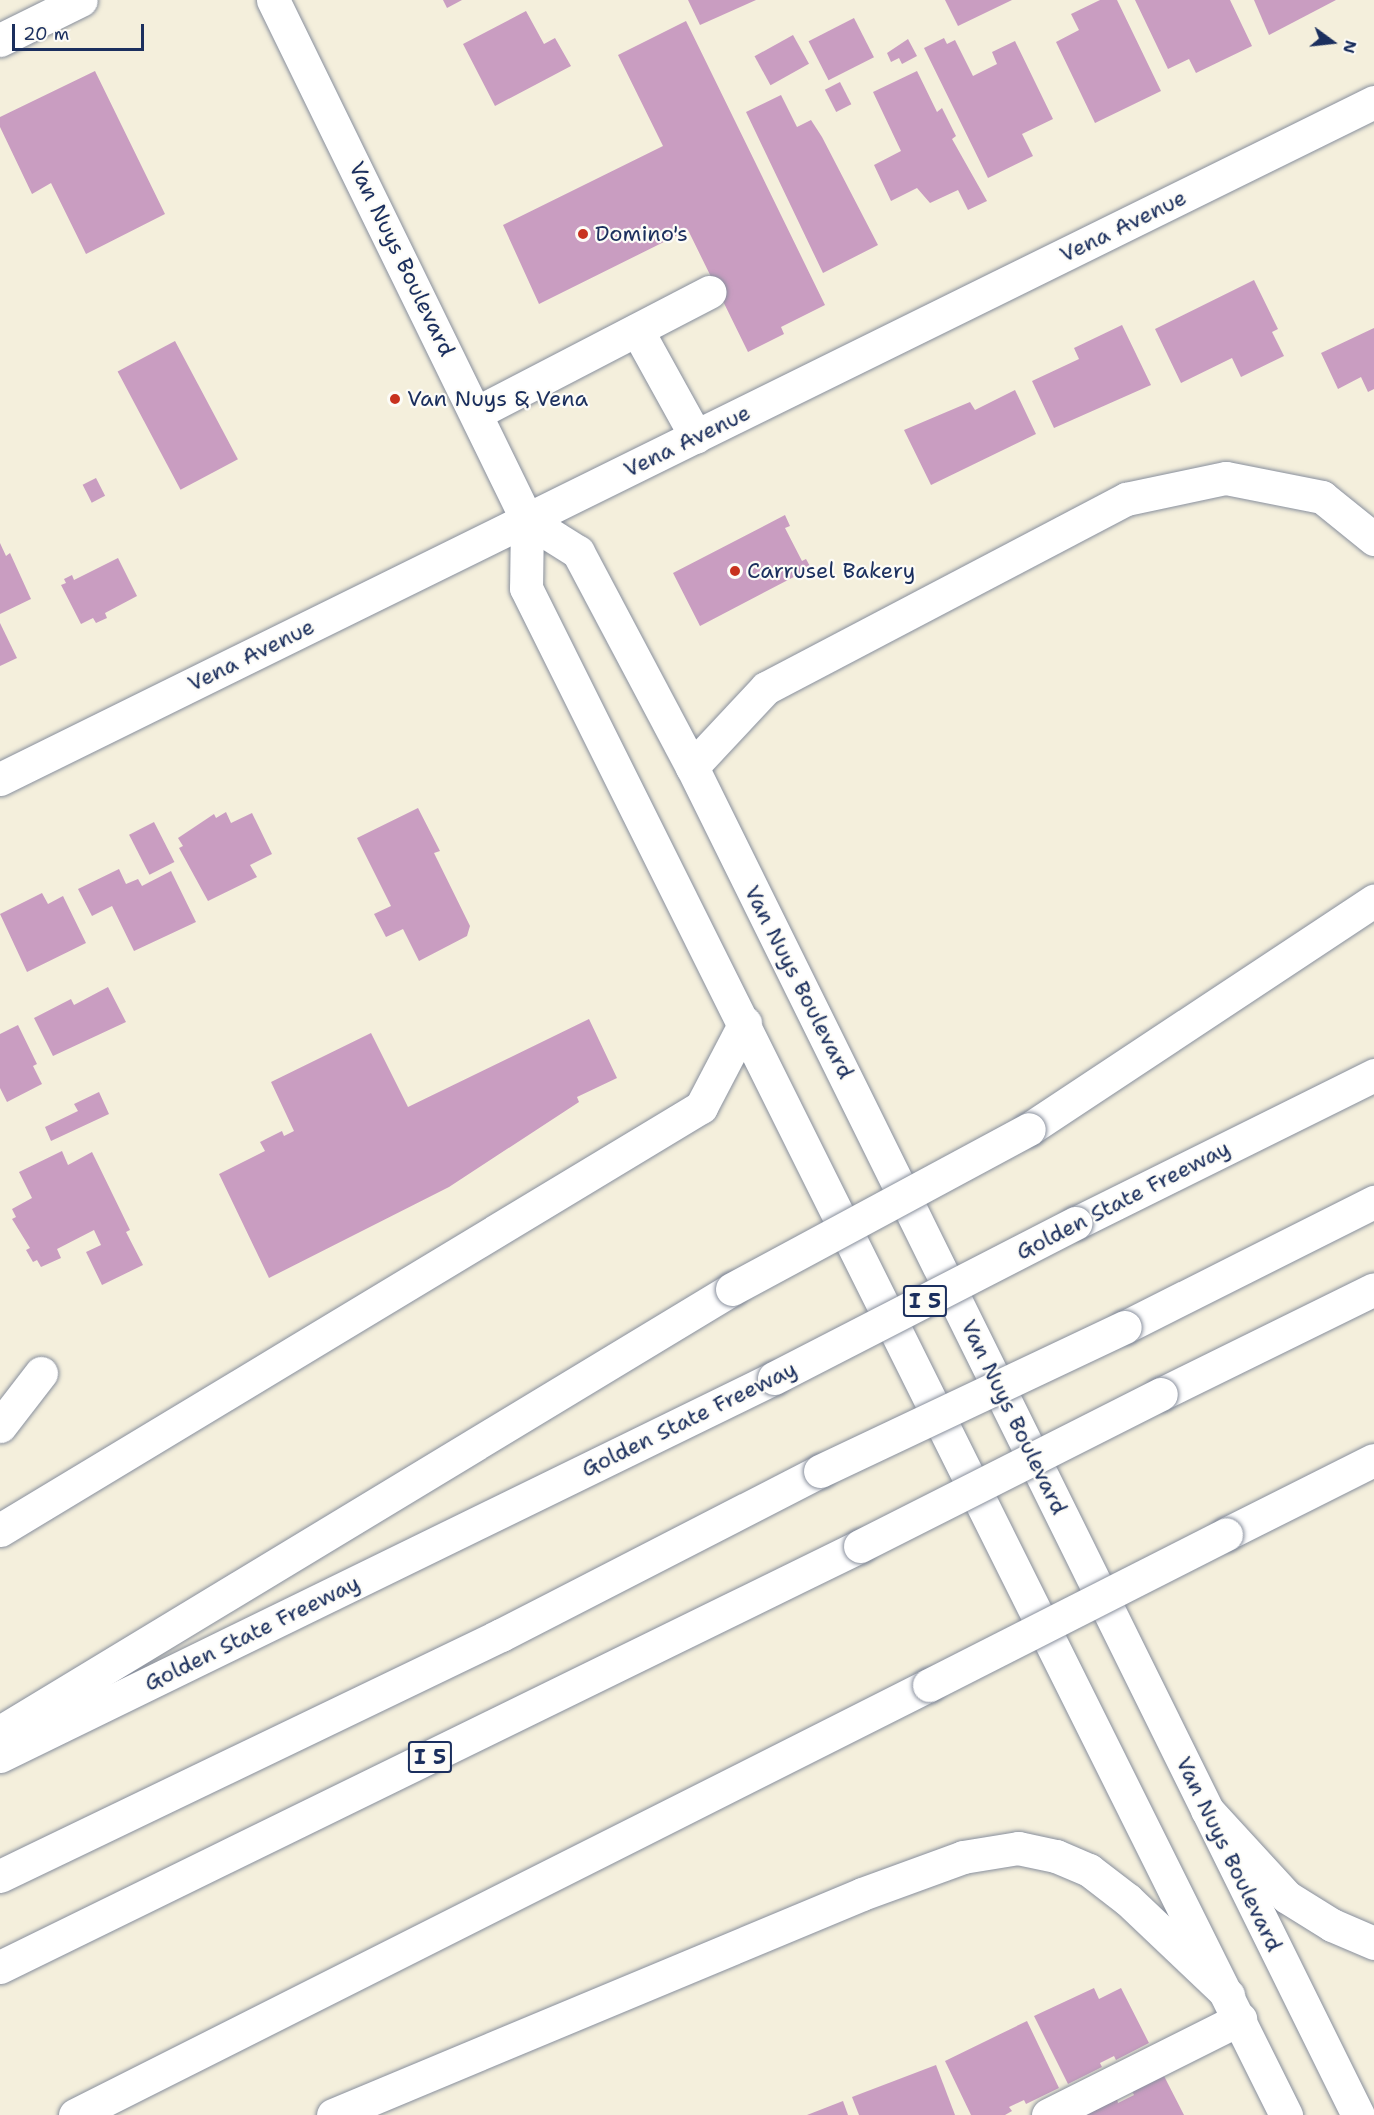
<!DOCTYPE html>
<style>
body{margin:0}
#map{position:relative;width:1374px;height:2115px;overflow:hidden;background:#f4efdc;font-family:"Shantell Sans",sans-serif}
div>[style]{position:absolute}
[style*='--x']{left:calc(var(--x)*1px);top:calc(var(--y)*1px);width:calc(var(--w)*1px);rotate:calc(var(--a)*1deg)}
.building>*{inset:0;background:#c99dc1;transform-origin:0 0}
.roads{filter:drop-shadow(0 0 2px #888f9d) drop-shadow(0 0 2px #888f9d)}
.minor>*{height:33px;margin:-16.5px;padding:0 16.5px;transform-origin:16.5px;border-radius:16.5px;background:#fff}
.major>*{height:33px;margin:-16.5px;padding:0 16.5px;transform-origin:16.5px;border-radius:16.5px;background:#fff}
.highway>*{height:33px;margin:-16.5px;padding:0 16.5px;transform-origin:16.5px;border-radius:16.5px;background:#fff}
.bridges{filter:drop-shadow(0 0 2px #888f9d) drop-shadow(0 0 2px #888f9d)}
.highway-bridge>*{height:33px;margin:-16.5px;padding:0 16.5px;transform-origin:16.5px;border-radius:16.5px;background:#fff}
.dots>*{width:16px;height:16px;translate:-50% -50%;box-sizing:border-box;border:3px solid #fdfcf7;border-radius:50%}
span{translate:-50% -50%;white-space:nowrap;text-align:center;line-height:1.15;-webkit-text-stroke:4.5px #fdfcf7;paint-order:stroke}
.shield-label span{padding:2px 4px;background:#fdfcf7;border:2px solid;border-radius:4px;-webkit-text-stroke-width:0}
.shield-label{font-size:21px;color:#1b2f5e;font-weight:700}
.street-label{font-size:22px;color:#1b2f5e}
.poi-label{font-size:22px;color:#1b2f5e}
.left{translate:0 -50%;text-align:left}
.north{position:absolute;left:1302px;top:12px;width:60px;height:60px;-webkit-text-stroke:4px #fdfcf7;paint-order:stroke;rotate:105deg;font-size:16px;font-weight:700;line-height:24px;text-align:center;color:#1b2f5e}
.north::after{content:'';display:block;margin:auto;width:21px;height:27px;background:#1b2f5e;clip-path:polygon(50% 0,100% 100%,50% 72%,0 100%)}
.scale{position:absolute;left:12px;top:24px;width:132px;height:27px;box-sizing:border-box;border:3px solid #1b2f5e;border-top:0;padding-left:8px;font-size:18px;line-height:21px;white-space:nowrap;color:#1b2f5e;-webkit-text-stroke:4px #fdfcf7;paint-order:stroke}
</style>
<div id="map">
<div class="building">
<div style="clip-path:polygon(443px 0,462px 0,447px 8px)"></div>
<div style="clip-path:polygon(688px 0,756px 0,700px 25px)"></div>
<div style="clip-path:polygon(945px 0,1012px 0,958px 26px)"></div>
<div style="clip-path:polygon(1100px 0,1117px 0,1161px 91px,1095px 123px,1056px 42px,1079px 30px,1071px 14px)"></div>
<div style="clip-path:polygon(1135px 0,1230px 0,1252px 46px,1196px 73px,1189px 59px,1168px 69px)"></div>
<div style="clip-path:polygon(1254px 0,1336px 0,1269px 35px)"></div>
<div style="clip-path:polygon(526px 11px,544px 44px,555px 38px,571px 66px,495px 106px,463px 44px)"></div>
<div style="left:854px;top:18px;width:44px;height:51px;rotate:63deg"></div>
<div style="clip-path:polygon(686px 21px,825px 305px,781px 327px,784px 334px,748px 352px,688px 230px,539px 304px,503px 225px,663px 146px,618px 55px)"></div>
<div style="left:793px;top:35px;width:33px;height:44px;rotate:61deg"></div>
<div style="clip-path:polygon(944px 38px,947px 44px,955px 40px,973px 76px,997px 64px,992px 52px,1015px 41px,1053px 119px,1022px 134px,1033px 156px,988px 178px,924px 48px)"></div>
<div style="clip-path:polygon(908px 39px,917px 56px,902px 64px,899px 58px,891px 62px,887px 53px)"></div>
<div style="clip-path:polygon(95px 71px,165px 214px,86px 254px,51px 183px,32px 194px,0 127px,0 117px)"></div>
<div style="clip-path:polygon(917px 71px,937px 112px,942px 108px,956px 136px,952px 139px,987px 201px,968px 210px,958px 190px,930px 203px,917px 188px,891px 201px,874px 165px,901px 151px,873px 92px)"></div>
<div style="left:840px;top:82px;width:25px;height:17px;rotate:63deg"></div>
<div style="clip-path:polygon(781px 95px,797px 127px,811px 120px,822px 137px,878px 245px,823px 273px,746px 112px)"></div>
<div style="clip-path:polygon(1254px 280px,1278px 329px,1272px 332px,1284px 356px,1241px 377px,1232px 358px,1181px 383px,1155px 329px)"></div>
<div style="clip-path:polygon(1122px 325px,1151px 385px,1054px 428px,1032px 381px,1079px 359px,1074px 348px)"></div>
<div style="clip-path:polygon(1374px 328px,1374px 389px,1368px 392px,1361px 377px,1338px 389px,1321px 353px)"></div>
<div style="left:175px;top:341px;width:134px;height:65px;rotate:62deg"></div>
<div style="clip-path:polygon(1015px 390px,1036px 434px,931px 485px,904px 430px,970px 402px,975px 410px)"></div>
<div style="left:96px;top:478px;width:20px;height:15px;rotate:63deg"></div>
<div style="clip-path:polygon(785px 515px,790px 526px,785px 528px,802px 561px,806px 559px,811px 568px,700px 626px,673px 573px)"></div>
<div style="clip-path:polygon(0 543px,6px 556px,10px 553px,31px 599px,0 614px)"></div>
<div style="clip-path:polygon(118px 558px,137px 596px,105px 613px,107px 618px,96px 623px,93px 618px,81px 624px,61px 585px,66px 583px,64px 579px,72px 575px,74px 580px)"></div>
<div style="clip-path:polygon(0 623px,17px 658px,0 666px)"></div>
<div style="clip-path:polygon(418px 808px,440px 851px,434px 853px,470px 926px,467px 936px,419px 961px,403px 929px,386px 937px,374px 914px,391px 906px,357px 838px)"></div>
<div style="clip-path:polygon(226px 812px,231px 823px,252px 813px,272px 854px,250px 865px,257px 877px,208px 901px,179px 848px,183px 846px,178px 838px,214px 814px,216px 818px)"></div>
<div style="left:154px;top:822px;width:45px;height:28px;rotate:63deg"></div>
<div style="clip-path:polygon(119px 869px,126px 884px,138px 879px,142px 886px,171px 871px,196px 922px,134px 951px,112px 906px,92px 916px,78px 889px)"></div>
<div style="clip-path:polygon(42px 893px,48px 904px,63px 896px,86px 943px,27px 972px,0 914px)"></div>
<div style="clip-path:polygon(108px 987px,126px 1022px,53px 1056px,34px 1018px,71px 999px,74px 1005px)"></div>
<div style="clip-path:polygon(589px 1019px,617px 1078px,577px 1097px,579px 1102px,449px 1187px,269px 1278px,219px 1174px,265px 1151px,260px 1142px,282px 1131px,284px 1136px,294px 1131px,271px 1082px,371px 1033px,408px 1107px)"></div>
<div style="clip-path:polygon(18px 1025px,37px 1064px,33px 1066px,42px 1084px,7px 1102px,0 1088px,0 1034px)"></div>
<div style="clip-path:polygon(99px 1092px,109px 1114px,51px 1141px,45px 1127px,78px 1111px,74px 1104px)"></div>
<div style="clip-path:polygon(62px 1151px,68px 1165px,92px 1152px,130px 1230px,126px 1232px,143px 1265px,102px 1285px,86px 1252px,101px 1245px,94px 1230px,57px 1249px,61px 1258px,41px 1267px,37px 1260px,33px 1262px,26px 1250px,30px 1248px,12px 1219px,16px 1217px,12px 1209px,32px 1198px,19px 1172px)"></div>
<div style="clip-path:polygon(1094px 1988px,1099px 1999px,1121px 1988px,1149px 2043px,1116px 2060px,1114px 2056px,1100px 2063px,1102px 2067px,1068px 2084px,1034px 2016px)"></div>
<div style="clip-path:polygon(1027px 2021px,1059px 2088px,1026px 2104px,1024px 2100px,1009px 2107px,1012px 2111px,1005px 2115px,971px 2115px,945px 2061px)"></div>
<div style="clip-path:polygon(936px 2065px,955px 2115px,859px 2115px,852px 2097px)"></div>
<div style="clip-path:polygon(1164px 2076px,1184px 2115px,1085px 2115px,1117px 2099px,1118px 2103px,1134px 2095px,1132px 2091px)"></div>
<div style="clip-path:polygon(843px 2101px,848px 2115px,807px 2115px)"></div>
</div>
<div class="roads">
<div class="minor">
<div style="--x:0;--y:40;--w:90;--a:-26.3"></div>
<div style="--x:637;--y:330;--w:122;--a:61.1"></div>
<div style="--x:476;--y:413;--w:263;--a:-27.4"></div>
<div style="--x:0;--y:779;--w:1532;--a:-26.23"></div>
<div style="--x:0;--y:1426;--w:67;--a:-52.3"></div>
<div style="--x:1048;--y:2115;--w:215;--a:-26.6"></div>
</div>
<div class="major">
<div style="--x:273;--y:0;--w:579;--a:63.97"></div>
<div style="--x:527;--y:520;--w:68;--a:90.8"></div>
<div style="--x:526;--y:588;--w:1706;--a:63.54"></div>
<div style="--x:527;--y:520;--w:60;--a:32.1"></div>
<div style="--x:578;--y:552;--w:243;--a:62.1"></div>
<div style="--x:692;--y:767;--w:1504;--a:63.71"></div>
</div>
<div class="highway">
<div style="--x:692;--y:767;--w:108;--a:-46.9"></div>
<div style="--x:766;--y:688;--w:407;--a:-27.7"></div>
<div style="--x:1126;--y:499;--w:102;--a:-11.9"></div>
<div style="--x:1226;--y:478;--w:98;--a:11.2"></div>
<div style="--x:1322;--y:497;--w:67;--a:38.9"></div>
<div style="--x:1029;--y:1129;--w:414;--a:-33.5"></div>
<div style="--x:1076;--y:1223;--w:333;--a:-26.4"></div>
<div style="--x:1125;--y:1327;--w:279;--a:-26.7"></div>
<div style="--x:1161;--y:1394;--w:237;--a:-26.2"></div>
<div style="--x:0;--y:1530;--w:819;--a:-31.11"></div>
<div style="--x:701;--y:1107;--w:95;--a:-62.4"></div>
<div style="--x:1226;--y:1534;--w:165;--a:-26.6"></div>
<div style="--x:0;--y:1732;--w:856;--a:-31.18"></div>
<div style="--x:0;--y:1756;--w:861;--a:-26.03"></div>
<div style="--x:1207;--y:1810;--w:118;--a:47.4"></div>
<div style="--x:1287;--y:1897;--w:53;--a:31.9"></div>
<div style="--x:1332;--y:1925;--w:46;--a:23.2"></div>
<div style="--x:0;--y:1876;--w:556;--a:-25.69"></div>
<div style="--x:501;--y:1635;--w:359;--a:-27.2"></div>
<div style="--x:0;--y:1967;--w:958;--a:-26.08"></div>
<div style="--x:75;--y:2115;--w:956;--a:-26.73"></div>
<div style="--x:333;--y:2115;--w:573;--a:-22.67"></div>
<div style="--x:862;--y:1894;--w:108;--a:-20.1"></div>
<div style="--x:963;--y:1857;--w:56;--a:-9.3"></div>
<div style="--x:1018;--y:1848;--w:39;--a:12"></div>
<div style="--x:1056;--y:1856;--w:36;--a:23"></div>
<div style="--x:1089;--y:1870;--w:49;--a:37.6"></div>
<div style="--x:1128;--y:1900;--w:138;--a:43.5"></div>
</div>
</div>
<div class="bridges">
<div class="highway-bridge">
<div style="--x:732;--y:1289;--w:337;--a:-28.3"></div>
<div style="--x:774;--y:1378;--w:339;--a:-27.2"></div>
<div style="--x:820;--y:1471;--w:337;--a:-25.3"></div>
<div style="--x:860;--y:1546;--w:337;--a:-26.8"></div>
<div style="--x:929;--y:1685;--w:333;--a:-26.9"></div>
</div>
</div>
<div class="dots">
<div style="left:583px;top:234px;background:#c8321e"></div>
<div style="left:395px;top:399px;background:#c8321e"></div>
<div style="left:735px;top:571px;background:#c8321e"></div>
</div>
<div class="shield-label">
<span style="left:925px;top:1301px">I 5</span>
<span style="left:430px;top:1757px">I 5</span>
</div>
<div class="street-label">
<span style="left:1123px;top:226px;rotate:-26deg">Vena Avenue</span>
<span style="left:402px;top:259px;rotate:64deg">Van Nuys Boulevard</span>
<span style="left:687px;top:441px;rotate:-26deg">Vena Avenue</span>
<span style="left:251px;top:655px;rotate:-26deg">Vena Avenue</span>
<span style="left:799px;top:982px;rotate:63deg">Van Nuys Boulevard</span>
<span style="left:1123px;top:1200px;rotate:-27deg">Golden State Freeway</span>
<span style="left:1014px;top:1417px;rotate:64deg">Van Nuys Boulevard</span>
<span style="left:689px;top:1419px;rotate:-26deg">Golden State Freeway</span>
<span style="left:252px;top:1633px;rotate:-26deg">Golden State Freeway</span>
<span style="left:1229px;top:1854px;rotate:64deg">Van Nuys Boulevard</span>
</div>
<div class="poi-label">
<span class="left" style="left:595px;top:234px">Domino's</span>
<span class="left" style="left:407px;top:399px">Van Nuys &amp; Vena</span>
<span class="left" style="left:747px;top:571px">Carrusel Bakery</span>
</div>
<div class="north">N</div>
<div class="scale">20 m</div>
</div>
